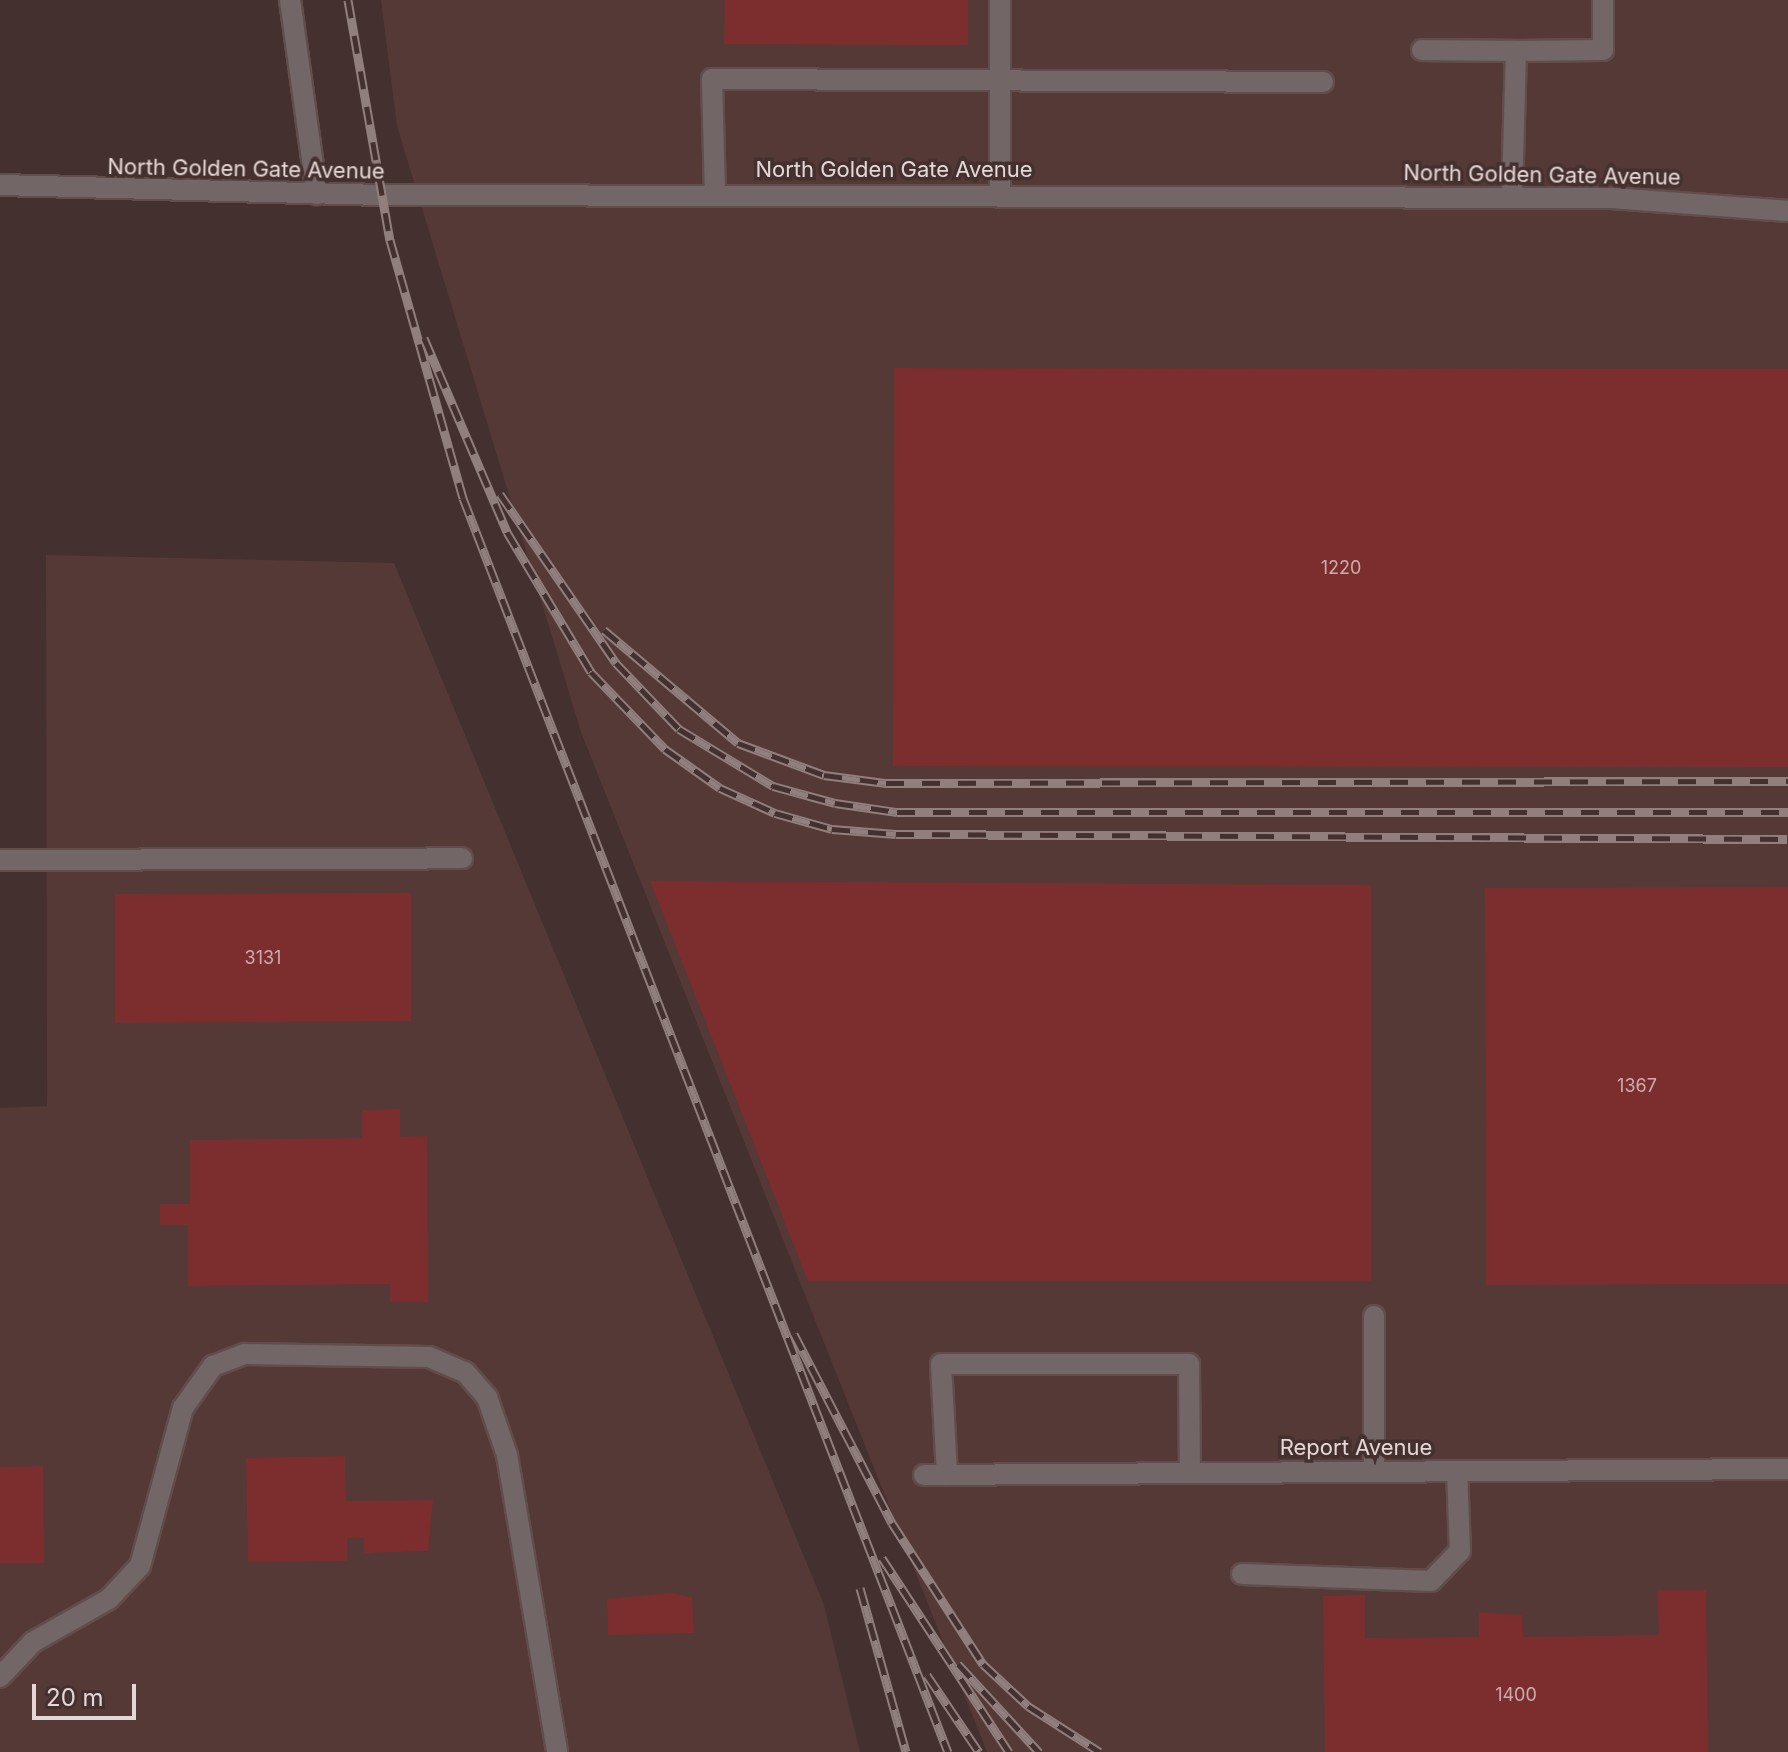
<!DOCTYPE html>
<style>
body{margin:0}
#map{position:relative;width:1788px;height:1752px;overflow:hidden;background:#44302e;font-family:Inter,sans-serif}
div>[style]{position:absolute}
.built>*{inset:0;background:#543937}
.building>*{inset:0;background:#7b2e2d}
.roads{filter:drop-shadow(2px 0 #614e4c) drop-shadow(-2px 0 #614e4c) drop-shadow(0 2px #614e4c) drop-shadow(0 -2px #614e4c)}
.minor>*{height:20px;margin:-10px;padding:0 10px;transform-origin:10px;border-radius:10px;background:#726766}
.rail>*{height:9px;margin-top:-4.5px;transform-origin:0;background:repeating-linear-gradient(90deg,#44302e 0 18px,#907f7d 0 36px);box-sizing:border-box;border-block:2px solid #907f7d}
span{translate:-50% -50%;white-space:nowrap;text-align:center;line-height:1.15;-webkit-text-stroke:7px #44302e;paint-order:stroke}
.number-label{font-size:18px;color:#caadac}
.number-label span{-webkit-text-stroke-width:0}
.street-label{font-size:22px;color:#e5d7d6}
.scale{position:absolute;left:32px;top:1684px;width:104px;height:36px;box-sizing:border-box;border:4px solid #e5d7d6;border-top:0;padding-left:10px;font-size:24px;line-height:28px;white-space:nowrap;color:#e5d7d6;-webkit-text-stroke:6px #44302e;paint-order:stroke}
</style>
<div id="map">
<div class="built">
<i style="clip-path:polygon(381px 0,1788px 0,1788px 1752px,987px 1752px,581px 732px,397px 126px)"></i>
<i style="clip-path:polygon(46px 555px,394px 563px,824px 1605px,860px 1752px,0 1752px,0 1108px,47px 1106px)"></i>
</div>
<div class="building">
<i style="clip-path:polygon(725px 0,968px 0,968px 45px,724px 44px)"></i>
<i style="clip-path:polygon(894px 368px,1788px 369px,1788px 767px,893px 766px)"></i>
<i style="clip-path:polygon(650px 881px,1371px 885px,1371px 1281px,808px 1281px)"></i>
<i style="clip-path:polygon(1788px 887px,1788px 1284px,1486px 1285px,1485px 888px)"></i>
<i style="clip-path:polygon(411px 893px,411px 1021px,115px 1023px,115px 894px)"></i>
<i style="clip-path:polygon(400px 1109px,400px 1137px,427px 1136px,428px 1302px,390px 1302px,390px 1284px,188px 1286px,188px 1225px,160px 1225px,160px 1204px,190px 1204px,190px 1140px,362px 1138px,362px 1110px)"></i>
<i style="clip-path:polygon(345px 1456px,346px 1501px,433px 1500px,428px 1551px,364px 1553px,364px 1538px,347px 1538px,347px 1561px,248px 1562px,246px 1458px)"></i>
<i style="clip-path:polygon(43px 1466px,44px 1563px,0 1563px,0 1467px)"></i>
<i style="clip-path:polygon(1657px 1590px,1706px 1590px,1708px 1752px,1325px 1752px,1323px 1596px,1365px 1595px,1365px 1638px,1479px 1637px,1479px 1612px,1522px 1615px,1523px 1637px,1659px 1635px)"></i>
<i style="clip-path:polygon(670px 1593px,692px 1597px,694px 1633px,608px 1635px,607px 1599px)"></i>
</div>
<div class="roads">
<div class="minor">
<i style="left:290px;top:0;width:196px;rotate:82.1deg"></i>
<i style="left:1422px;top:50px;width:94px;rotate:0.6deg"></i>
<i style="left:1516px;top:51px;width:146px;rotate:91.6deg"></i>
<i style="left:1516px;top:51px;width:87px;rotate:-0.7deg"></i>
<i style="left:1603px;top:50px;width:50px;rotate:-90deg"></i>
<i style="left:0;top:185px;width:381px;rotate:1.5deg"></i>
<i style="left:381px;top:195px;width:1230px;rotate:0.14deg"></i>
<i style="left:1611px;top:198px;width:177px;rotate:4.2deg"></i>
<i style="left:715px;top:194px;width:115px;rotate:-91.5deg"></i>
<i style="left:712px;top:79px;width:611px;rotate:0.28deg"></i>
<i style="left:1000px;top:194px;width:194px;rotate:-90deg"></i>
<i style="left:0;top:860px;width:462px;rotate:-0.2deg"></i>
<i style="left:1374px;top:1316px;width:156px;rotate:90deg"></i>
<i style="left:924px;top:1475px;width:864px;rotate:-0.4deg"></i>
<i style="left:947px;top:1475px;width:111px;rotate:-93.1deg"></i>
<i style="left:941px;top:1364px;width:248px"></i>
<i style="left:1189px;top:1364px;width:109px;rotate:89.5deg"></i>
<i style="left:1242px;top:1574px;width:189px;rotate:2.1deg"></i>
<i style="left:1431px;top:1581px;width:42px;rotate:-46deg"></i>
<i style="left:1460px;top:1551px;width:80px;rotate:-92.1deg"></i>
<i style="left:0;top:1677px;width:48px;rotate:-46.7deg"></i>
<i style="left:33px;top:1642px;width:87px;rotate:-29.5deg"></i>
<i style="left:109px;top:1599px;width:45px;rotate:-46.8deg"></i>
<i style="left:140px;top:1566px;width:164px;rotate:-74.8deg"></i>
<i style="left:183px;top:1408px;width:52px;rotate:-54.5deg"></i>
<i style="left:213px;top:1366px;width:34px;rotate:-21deg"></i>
<i style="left:245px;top:1354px;width:184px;rotate:0.9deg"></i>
<i style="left:429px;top:1357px;width:39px;rotate:23deg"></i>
<i style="left:465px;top:1372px;width:33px;rotate:49deg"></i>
<i style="left:487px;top:1397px;width:61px;rotate:71deg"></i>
<i style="left:507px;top:1455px;width:301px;rotate:80.4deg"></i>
</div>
</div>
<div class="rail">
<i style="left:348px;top:0;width:244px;rotate:80.1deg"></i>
<i style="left:390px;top:240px;width:268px;rotate:74.2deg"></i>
<i style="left:463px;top:498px;width:1345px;rotate:68.86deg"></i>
<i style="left:424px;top:338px;width:211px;rotate:66.8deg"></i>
<i style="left:507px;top:532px;width:163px;rotate:59deg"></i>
<i style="left:591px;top:672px;width:107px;rotate:46.1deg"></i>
<i style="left:665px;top:749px;width:67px;rotate:35.3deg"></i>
<i style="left:720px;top:788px;width:60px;rotate:24.4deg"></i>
<i style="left:775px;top:813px;width:59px;rotate:15.7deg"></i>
<i style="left:832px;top:829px;width:64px;rotate:4.5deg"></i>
<i style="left:896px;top:834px;width:891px;rotate:0.32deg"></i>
<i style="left:500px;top:494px;width:205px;rotate:55.5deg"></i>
<i style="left:616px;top:663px;width:91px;rotate:46.3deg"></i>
<i style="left:679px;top:729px;width:110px;rotate:31.2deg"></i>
<i style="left:773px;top:786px;width:64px;rotate:15.3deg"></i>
<i style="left:835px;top:803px;width:63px;rotate:8.3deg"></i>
<i style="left:897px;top:812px;width:891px"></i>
<i style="left:604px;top:630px;width:175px;rotate:40.1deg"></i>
<i style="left:738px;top:743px;width:92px;rotate:20.4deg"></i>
<i style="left:824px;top:775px;width:63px;rotate:7.4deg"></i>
<i style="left:886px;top:783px;width:902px;rotate:-0.13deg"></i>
<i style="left:794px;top:1334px;width:213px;rotate:62.6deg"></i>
<i style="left:892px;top:1523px;width:168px;rotate:57.2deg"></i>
<i style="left:983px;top:1664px;width:62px;rotate:43deg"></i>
<i style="left:1028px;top:1706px;width:85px;rotate:32.6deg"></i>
<i style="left:882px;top:1558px;width:232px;rotate:56.8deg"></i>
<i style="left:860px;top:1588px;width:170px;rotate:74.3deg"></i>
<i style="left:958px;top:1664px;width:120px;rotate:47.4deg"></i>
<i style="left:927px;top:1675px;width:93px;rotate:56deg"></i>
</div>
<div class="number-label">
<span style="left:1341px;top:568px">1220</span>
<span style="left:263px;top:958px">3131</span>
<span style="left:1637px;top:1086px">1367</span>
<span style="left:1516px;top:1695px">1400</span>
</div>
<div class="street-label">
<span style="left:246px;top:169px;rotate:1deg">North Golden Gate Avenue</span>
<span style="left:894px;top:170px">North Golden Gate Avenue</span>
<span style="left:1542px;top:175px;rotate:1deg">North Golden Gate Avenue</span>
<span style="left:1356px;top:1448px">Report Avenue</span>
</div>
<div class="scale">20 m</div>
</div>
